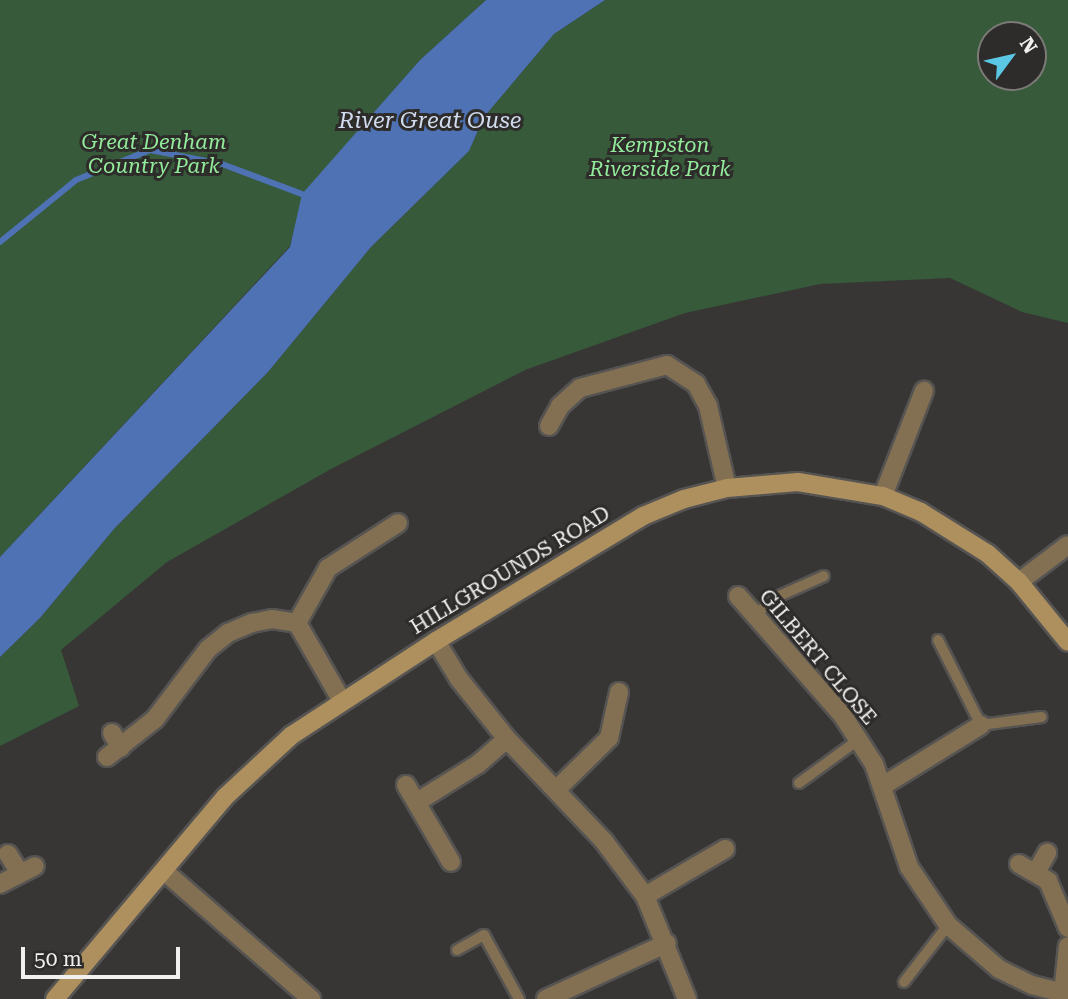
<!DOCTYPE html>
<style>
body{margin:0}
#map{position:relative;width:1068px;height:999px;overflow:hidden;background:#383634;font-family:"Roboto Serif",serif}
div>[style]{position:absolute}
.green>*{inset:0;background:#365a3a}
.water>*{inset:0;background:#4f72b4}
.stream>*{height:6px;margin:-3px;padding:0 3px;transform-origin:3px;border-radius:3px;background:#4f72b4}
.roads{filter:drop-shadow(2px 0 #565452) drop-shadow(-2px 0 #565452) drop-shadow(0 2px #565452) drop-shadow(0 -2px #565452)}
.lane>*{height:10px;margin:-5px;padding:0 5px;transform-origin:5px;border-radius:5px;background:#837052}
.street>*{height:18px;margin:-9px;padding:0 9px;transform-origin:9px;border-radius:9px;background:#837052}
.secondary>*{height:18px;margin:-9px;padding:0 9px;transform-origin:9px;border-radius:9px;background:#ae905f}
span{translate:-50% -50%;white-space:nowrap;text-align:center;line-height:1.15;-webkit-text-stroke:6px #2e2c2a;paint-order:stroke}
.park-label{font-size:21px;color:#92eb9a;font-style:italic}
.street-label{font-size:21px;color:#f2f0ee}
.water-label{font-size:23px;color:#d1dbee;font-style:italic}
.north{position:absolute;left:977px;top:21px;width:70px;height:70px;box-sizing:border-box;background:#2e2c2a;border:2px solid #7c7a78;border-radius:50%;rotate:57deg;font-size:19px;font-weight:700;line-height:28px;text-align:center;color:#f2f0ee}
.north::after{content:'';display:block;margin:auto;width:24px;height:32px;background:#5ac8e5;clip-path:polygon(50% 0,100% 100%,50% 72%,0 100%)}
.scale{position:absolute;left:21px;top:947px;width:159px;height:32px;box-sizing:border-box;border:4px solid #f2f0ee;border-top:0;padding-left:9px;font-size:21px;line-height:24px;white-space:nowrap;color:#f2f0ee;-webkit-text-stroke:5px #2e2c2a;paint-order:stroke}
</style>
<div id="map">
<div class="green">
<i style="clip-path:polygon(0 0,486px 0,420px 60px,303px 194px,290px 246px,0 557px)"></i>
<i style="clip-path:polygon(evenodd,605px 0,1068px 0,1068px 323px,1022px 312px,950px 278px,820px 284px,685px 313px,525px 370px,331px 469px,167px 562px,61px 650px,79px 706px,0 746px,0 657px,40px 618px,114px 529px,268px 372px,371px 247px,469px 151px,484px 117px,554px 34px,605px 0,991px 35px,1033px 35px,1033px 77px,991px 77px,991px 35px)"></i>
</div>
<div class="water">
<i style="clip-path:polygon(486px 0,605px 0,554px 34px,484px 117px,469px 151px,371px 247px,268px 372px,114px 529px,40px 618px,0 657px,0 557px,290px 247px,302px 194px,420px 60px)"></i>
</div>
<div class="stream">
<i style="left:0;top:242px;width:98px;rotate:-39.2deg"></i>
<i style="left:76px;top:180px;width:80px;rotate:-22.1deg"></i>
<i style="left:150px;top:150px;width:73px;rotate:11deg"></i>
<i style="left:222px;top:164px;width:85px;rotate:20.6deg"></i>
</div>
<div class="roads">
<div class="lane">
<i style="left:754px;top:615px;width:31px;rotate:-37deg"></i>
<i style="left:779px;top:596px;width:49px;rotate:-24deg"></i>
<i style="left:938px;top:640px;width:95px;rotate:63.2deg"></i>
<i style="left:981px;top:725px;width:61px;rotate:-7.6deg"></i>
<i style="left:799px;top:783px;width:73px;rotate:-36.1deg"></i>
<i style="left:457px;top:950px;width:31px;rotate:-29deg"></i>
<i style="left:484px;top:935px;width:73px;rotate:61.3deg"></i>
<i style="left:904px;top:982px;width:72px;rotate:-52.3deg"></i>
</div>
<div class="street">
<i style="left:549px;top:426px;width:23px;rotate:-61deg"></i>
<i style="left:560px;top:406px;width:27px;rotate:-42deg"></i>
<i style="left:580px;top:388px;width:90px;rotate:-14.8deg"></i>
<i style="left:667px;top:365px;width:35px;rotate:33deg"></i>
<i style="left:696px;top:384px;width:25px;rotate:61deg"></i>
<i style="left:708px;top:406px;width:84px;rotate:77deg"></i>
<i style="left:883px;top:496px;width:113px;rotate:-68.7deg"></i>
<i style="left:1019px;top:582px;width:61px;rotate:-37.1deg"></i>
<i style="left:738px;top:596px;width:159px;rotate:48.8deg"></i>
<i style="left:843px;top:716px;width:57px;rotate:57.1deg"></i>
<i style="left:874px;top:764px;width:109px;rotate:71.2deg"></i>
<i style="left:909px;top:867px;width:70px;rotate:56.1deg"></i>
<i style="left:948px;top:925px;width:67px;rotate:40.8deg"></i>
<i style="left:999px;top:969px;width:37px;rotate:26deg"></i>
<i style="left:1032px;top:985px;width:37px;rotate:14deg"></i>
<i style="left:297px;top:623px;width:63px;rotate:-60.6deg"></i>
<i style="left:328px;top:568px;width:83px;rotate:-32.7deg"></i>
<i style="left:436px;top:641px;width:44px;rotate:58.8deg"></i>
<i style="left:459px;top:679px;width:77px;rotate:51.3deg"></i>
<i style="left:507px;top:739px;width:139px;rotate:46.5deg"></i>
<i style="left:603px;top:840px;width:70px;rotate:53.1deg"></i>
<i style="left:645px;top:896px;width:111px;rotate:67.8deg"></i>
<i style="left:112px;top:733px;width:17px;rotate:59deg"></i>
<i style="left:107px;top:757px;width:61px;rotate:-38.4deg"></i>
<i style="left:155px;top:719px;width:88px;rotate:-52.9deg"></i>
<i style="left:208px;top:649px;width:26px;rotate:-39deg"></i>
<i style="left:228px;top:633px;width:26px;rotate:-23deg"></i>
<i style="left:252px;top:623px;width:20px;rotate:-11deg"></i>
<i style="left:272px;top:619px;width:25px;rotate:9deg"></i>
<i style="left:297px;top:623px;width:90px;rotate:60deg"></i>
<i style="left:406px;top:785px;width:89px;rotate:59.7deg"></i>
<i style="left:884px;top:785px;width:114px;rotate:-31.7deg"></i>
<i style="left:557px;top:789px;width:73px;rotate:-44.4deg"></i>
<i style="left:609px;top:738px;width:47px;rotate:-77.7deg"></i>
<i style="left:417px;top:802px;width:72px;rotate:-31.9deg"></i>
<i style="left:478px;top:764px;width:38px;rotate:-41deg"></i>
<i style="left:8px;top:854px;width:22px;rotate:58deg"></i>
<i style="left:1019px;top:864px;width:34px;rotate:30deg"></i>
<i style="left:1048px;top:881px;width:51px;rotate:66.9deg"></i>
<i style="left:164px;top:871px;width:195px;rotate:41deg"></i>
<i style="left:1037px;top:871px;width:21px;rotate:-61deg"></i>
<i style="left:0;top:884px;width:39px;rotate:-27deg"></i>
<i style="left:645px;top:896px;width:93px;rotate:-30.4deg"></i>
<i style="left:1063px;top:994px;width:48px;rotate:-84.1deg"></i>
<i style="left:546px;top:999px;width:133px;rotate:-24.8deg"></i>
</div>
<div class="secondary">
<i style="left:55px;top:999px;width:264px;rotate:-49.9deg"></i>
<i style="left:225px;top:797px;width:91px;rotate:-42.8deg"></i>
<i style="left:292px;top:735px;width:172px;rotate:-33.1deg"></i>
<i style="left:436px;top:641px;width:242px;rotate:-31.1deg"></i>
<i style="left:643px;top:516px;width:44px;rotate:-22.5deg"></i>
<i style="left:684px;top:499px;width:44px;rotate:-14.3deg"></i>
<i style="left:727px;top:488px;width:71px;rotate:-4.8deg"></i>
<i style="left:798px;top:482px;width:86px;rotate:9.4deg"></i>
<i style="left:883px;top:496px;width:41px;rotate:22.8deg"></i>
<i style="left:921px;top:512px;width:79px;rotate:32.1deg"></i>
<i style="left:988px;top:554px;width:42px;rotate:42.1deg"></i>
<i style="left:1019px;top:582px;width:77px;rotate:50.8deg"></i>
</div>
</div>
<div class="park-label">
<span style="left:154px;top:154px">Great Denham<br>Country Park</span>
<span style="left:660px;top:157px">Kempston<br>Riverside Park</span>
</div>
<div class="street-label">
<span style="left:510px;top:570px;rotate:-31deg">HILLGROUNDS ROAD</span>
<span style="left:818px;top:657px;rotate:50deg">GILBERT CLOSE</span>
</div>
<div class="water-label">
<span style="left:430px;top:121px">River Great Ouse</span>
</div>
<div class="north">N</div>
<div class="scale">50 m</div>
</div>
